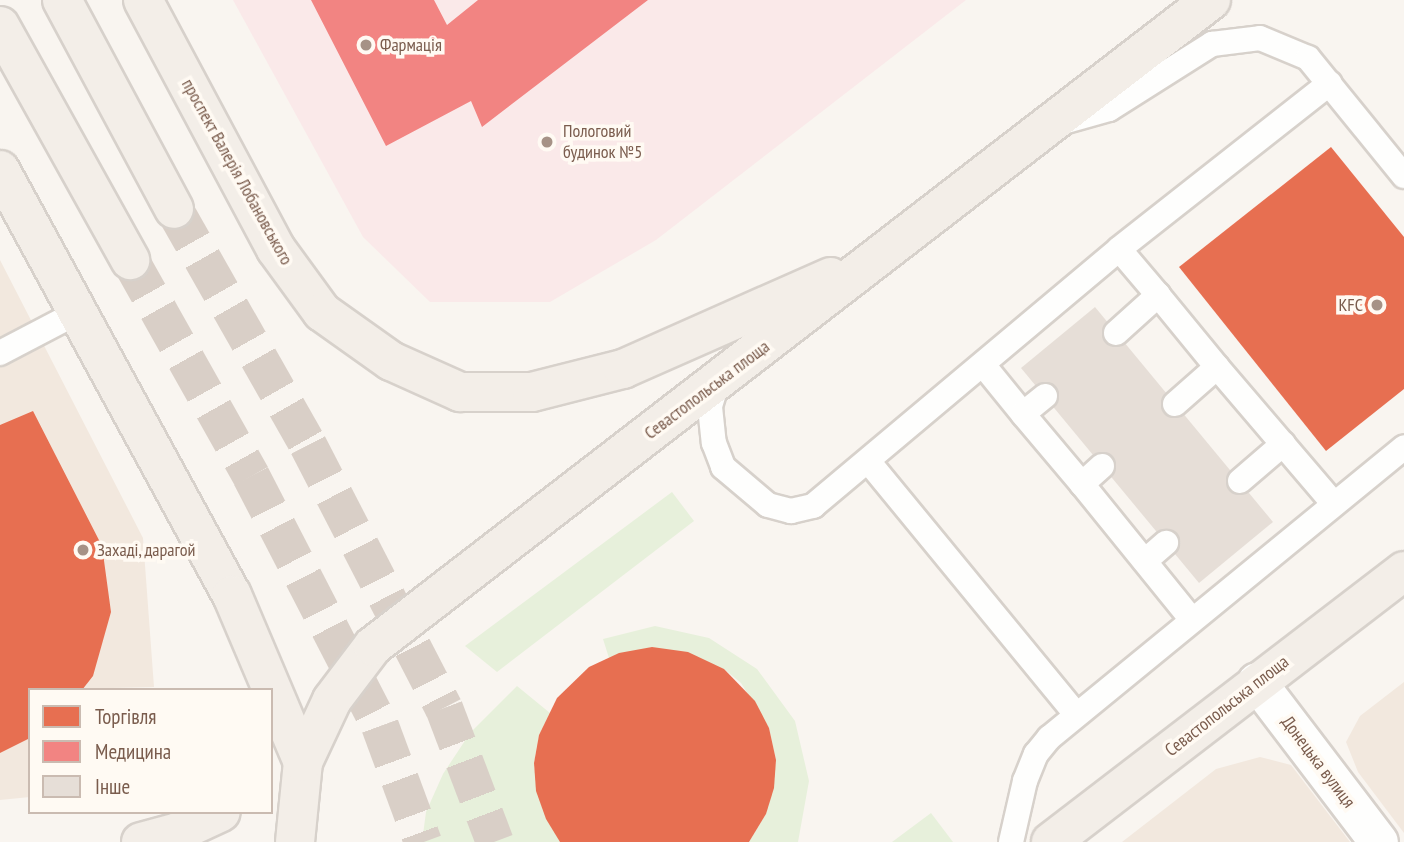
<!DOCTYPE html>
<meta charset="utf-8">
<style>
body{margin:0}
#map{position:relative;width:1404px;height:842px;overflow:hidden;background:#f9f5f0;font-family:"PT Sans Narrow",sans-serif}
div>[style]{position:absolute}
.residential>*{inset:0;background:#f2e8de}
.medical>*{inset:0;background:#fae9e9}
.green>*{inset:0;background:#e7f0db}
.shops>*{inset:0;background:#e76f51}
.health>*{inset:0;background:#f28482}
.building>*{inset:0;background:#e6ded7}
.primary-tunnel>*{height:38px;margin-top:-19px;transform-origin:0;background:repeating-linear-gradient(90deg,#d9cfc7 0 38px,transparent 0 57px)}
.roads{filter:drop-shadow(2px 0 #d7d1cb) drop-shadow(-2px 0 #d7d1cb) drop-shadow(0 2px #d7d1cb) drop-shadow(0 -2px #d7d1cb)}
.lane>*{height:24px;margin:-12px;padding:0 12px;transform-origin:12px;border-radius:12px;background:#fefefd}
.secondary>*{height:38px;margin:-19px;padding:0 19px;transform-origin:19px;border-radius:19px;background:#fefefd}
.primary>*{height:38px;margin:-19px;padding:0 19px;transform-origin:19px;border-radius:19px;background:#f3eee8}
.dots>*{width:19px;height:19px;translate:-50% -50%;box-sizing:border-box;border:4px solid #fffaf3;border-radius:50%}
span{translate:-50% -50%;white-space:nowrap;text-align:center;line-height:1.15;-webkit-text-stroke:7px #fffaf3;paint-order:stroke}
.poi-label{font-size:18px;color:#7a5c4d}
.left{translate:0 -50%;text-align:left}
.right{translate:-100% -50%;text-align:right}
.street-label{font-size:18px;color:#7a5c4d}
.legend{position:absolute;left:28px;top:688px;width:245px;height:126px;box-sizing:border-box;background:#fffaf3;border:2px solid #cabbb1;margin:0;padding:9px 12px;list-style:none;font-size:21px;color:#7a5c4d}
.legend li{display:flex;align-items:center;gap:14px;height:35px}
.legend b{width:35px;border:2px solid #cabbb1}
</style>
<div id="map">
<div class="residential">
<i style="clip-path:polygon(0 260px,143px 538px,154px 687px,30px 690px,30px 797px,0 800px)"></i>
<i style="clip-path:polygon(1404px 682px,1404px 833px,1358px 772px,1346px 742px,1360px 716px)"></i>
<i style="clip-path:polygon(1260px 757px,1291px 765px,1350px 842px,1122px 842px,1216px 769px)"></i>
</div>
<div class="medical">
<i style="clip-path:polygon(233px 0,966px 0,656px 240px,550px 302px,430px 302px,363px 237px)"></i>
</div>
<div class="green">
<i style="clip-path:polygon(672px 492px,694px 521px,497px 672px,465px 646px)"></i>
<i style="clip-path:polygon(655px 626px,709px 638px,757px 669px,795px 721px,809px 781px,798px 842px,749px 842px,766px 814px,776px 760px,769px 728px,741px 683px,724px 669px,652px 647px,609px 658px,603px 639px)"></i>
<i style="clip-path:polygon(517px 686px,550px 713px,539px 735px,534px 763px,537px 791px,560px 842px,422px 842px,426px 812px,443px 774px,470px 733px)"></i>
<i style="clip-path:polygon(931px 813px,953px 842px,892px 842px)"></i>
</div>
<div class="shops">
<i style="clip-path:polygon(1331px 147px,1404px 237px,1404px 389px,1326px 451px,1179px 267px)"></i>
<i style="clip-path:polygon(33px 411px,102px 546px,111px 612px,93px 676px,82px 690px,30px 690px,30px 738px,0 753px,0 425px)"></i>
<i style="clip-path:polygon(652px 647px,688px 652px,724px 669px,755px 701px,769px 728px,776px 760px,774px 788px,766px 814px,749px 842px,560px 842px,546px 819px,536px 791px,534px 763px,539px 735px,557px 698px,589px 667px,619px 653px)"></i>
</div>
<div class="health">
<i style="clip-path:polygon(311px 0,434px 0,447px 25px,478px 0,648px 0,482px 127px,471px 101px,386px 146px)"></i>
</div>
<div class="building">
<i style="clip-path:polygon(1095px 307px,1273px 522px,1199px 583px,1021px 368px)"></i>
</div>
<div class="primary-tunnel">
<i style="left:174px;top:209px;width:271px;rotate:60.4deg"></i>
<i style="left:308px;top:445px;width:296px;rotate:62.7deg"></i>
<i style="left:444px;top:708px;width:143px;rotate:69.2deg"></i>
<i style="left:130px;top:260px;width:248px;rotate:60.7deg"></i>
<i style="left:251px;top:476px;width:281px;rotate:62.7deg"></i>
<i style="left:380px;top:726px;width:124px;rotate:69.7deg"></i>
</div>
<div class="roads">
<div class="lane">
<i style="left:1063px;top:122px;width:48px;rotate:-15.8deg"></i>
<i style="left:1109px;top:109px;width:122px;rotate:-32.3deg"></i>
<i style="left:1212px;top:44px;width:48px;rotate:-7.1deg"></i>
<i style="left:1260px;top:38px;width:52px;rotate:22.6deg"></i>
<i style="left:1308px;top:58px;width:152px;rotate:50.9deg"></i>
<i style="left:1158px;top:295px;width:60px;rotate:-130.3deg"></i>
<i style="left:1119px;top:249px;width:268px;rotate:-38.2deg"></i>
<i style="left:1116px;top:333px;width:57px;rotate:-42.1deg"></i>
<i style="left:1158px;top:295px;width:93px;rotate:50.7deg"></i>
<i style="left:0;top:353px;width:88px;rotate:-27.7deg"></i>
<i style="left:984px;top:366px;width:62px;rotate:50.9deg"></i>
<i style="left:718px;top:380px;width:28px;rotate:107deg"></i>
<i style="left:710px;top:407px;width:36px;rotate:84deg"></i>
<i style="left:714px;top:443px;width:26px;rotate:69deg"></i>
<i style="left:723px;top:467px;width:59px;rotate:40.2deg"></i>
<i style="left:768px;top:505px;width:24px;rotate:15deg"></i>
<i style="left:791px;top:511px;width:23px;rotate:-13deg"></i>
<i style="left:813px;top:506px;width:400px;rotate:-40deg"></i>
<i style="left:1045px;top:396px;width:28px;rotate:141deg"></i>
<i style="left:1023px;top:414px;width:92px;rotate:49.9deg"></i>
<i style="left:1175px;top:404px;width:56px;rotate:-41.4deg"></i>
<i style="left:1217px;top:367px;width:180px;rotate:49.5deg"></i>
<i style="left:868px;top:461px;width:328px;rotate:50.6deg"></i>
<i style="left:1102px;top:466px;width:27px;rotate:138deg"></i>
<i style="left:1082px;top:484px;width:175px;rotate:51deg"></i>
<i style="left:1240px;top:481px;width:57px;rotate:-40.7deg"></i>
<i style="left:1145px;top:561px;width:28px;rotate:-41deg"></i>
<i style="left:1011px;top:842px;width:63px;rotate:-77.1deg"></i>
<i style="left:1025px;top:781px;width:29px;rotate:-68deg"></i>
<i style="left:1036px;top:754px;width:21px;rotate:-51deg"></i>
<i style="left:1049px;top:738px;width:459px;rotate:-39.3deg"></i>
</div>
<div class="secondary">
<i style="left:1257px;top:682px;width:201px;rotate:52.7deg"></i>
</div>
<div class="primary">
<i style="left:62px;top:0;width:237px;rotate:61.8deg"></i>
<i style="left:143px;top:0;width:282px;rotate:61.9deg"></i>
<i style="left:276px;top:249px;width:78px;rotate:53.9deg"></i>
<i style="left:322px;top:312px;width:85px;rotate:35.4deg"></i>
<i style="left:391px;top:361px;width:76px;rotate:24.2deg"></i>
<i style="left:460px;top:392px;width:72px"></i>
<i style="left:532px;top:392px;width:94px;rotate:-14.2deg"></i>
<i style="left:623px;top:369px;width:227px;rotate:-23.9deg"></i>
<i style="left:0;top:26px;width:268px;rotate:60.9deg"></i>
<i style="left:0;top:170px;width:484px;rotate:61.4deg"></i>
<i style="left:232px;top:595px;width:181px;rotate:67deg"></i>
<i style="left:141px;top:842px;width:38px;rotate:-15deg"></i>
<i style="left:178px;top:832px;width:47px;rotate:-24.9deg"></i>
<i style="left:295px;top:842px;width:80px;rotate:-84.3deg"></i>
<i style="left:303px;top:762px;width:68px;rotate:-64.9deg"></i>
<i style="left:332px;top:700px;width:68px;rotate:-52.8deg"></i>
<i style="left:373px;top:646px;width:1058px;rotate:-37.63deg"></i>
<i style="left:1051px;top:842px;width:445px;rotate:-37.5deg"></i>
</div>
</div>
<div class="dots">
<i style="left:366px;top:45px;background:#a69286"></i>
<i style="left:547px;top:142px;background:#a69286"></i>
<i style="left:1377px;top:305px;background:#a69286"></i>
<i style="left:83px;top:550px;background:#a69286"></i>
</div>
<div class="poi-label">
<span class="left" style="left:380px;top:45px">Фармація</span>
<span class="left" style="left:563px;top:142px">Пологовий<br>будинок №5</span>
<span class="right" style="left:1363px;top:305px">KFC</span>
<span class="left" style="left:97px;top:550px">Захаді, дарагой</span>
</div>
<div class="street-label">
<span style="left:237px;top:172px;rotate:61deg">проспект Валерія Лобановського</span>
<span style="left:707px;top:390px;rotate:-37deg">Севастопольська площа</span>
<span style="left:1227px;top:706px;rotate:-38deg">Севастопольська площа</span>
<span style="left:1318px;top:762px;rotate:53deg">Донецька вулиця</span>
</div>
<ul class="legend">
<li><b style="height:19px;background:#e76f51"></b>Торгівля</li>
<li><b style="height:19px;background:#f28482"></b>Медицина</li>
<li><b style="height:19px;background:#e6ded7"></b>Інше</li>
</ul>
</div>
